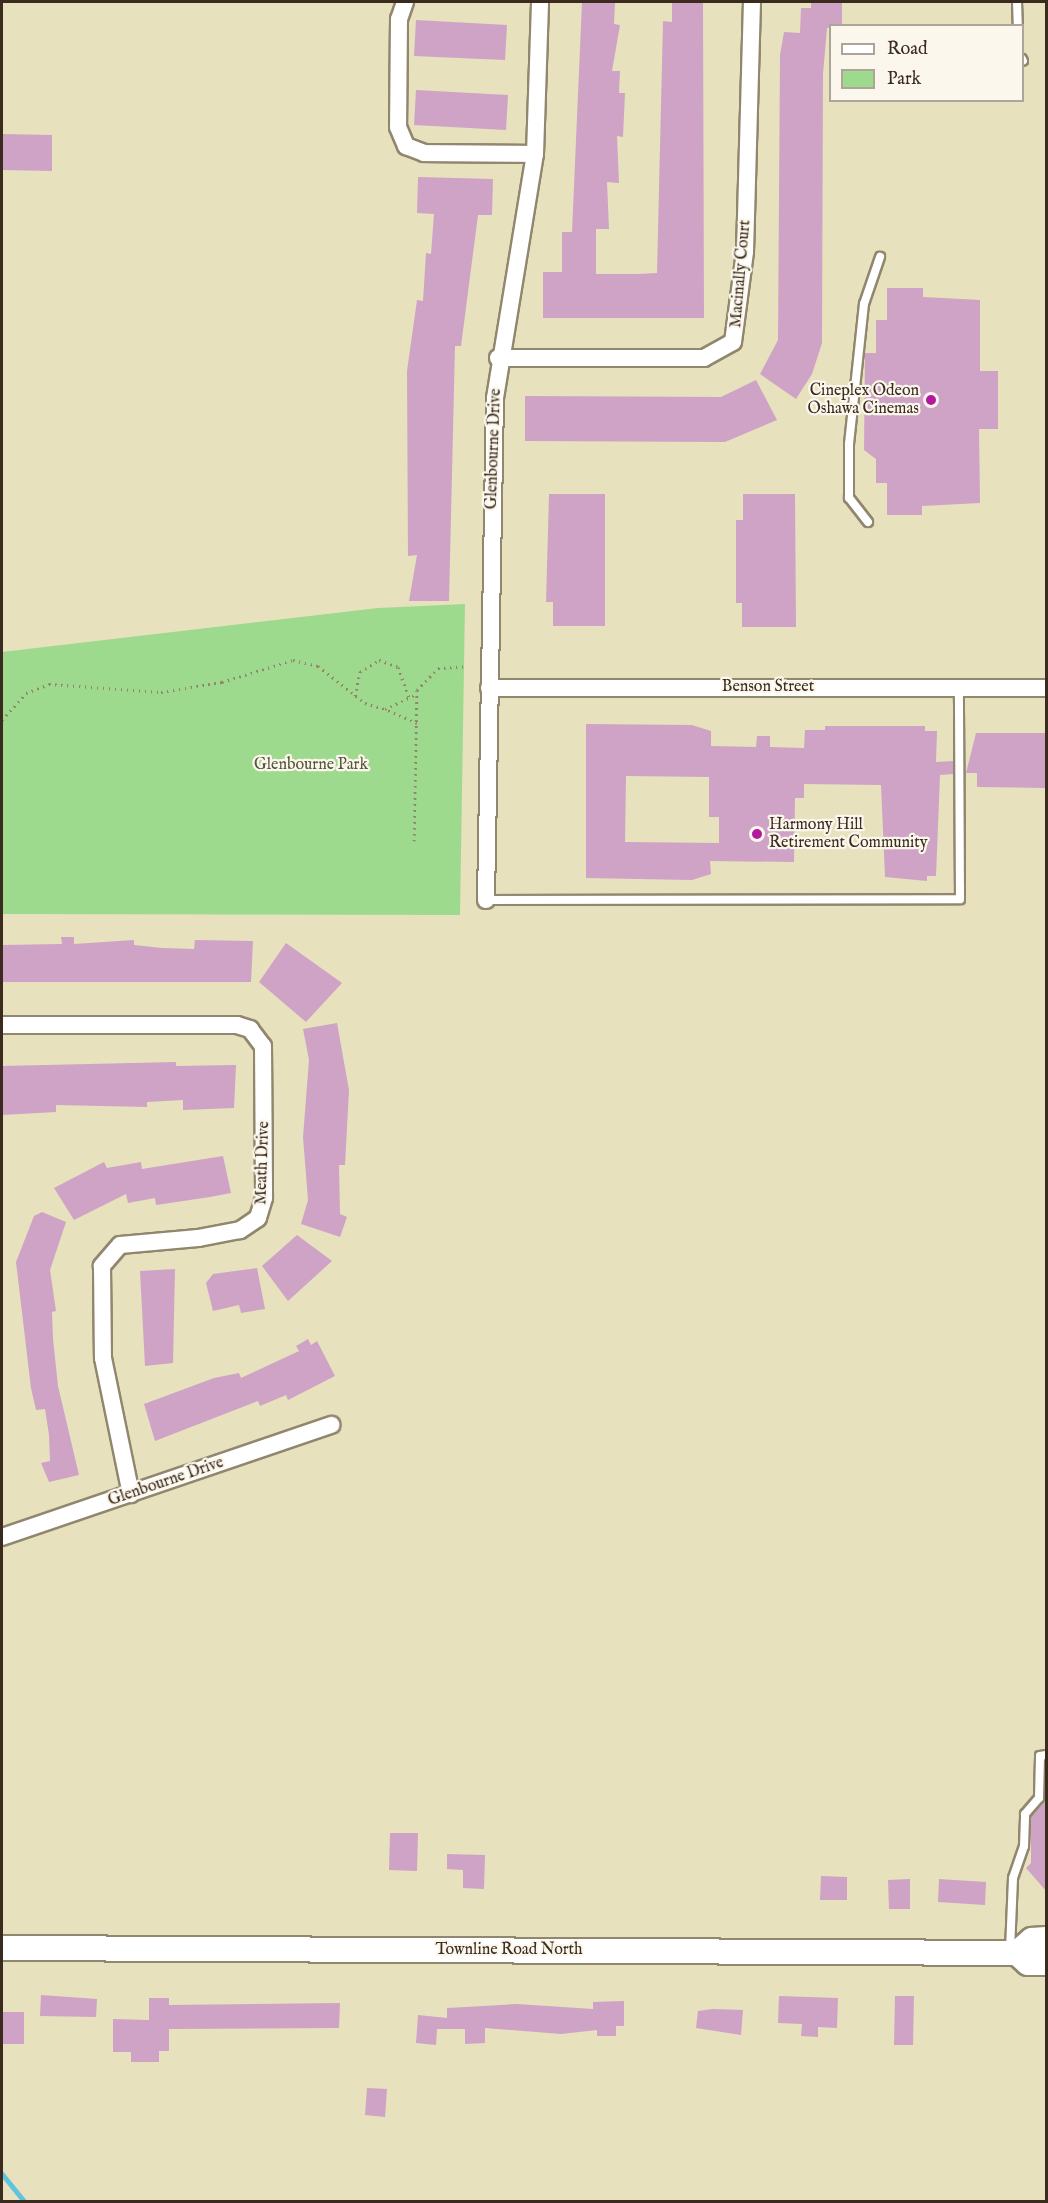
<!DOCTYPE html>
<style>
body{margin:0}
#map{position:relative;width:1048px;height:2203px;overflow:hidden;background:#e7e1bd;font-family:"IM FELL English",serif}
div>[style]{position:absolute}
.green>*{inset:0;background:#9eda8e}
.stream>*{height:5px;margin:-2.5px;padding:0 2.5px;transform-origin:2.5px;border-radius:2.5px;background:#60c4de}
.building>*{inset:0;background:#cea3c6}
.path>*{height:3px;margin-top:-1.5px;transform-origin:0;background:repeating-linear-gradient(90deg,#91866e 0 1.5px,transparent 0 6px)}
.roads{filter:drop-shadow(2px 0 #91866e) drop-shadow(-2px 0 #91866e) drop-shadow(0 2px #91866e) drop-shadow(0 -2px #91866e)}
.lane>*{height:8px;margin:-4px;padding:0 4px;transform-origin:4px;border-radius:4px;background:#fff}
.street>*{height:16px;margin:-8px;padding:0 8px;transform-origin:8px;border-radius:8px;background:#fff}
.secondary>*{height:24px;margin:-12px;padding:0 12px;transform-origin:12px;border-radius:12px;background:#fff}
.dots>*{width:16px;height:16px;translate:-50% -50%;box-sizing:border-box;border:3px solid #fbf7ec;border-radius:50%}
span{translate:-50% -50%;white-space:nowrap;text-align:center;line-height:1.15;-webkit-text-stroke:4.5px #fbf7ec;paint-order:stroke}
.street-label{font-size:16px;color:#3b2a1e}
.poi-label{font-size:16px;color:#3b2a1e}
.right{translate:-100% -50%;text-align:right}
.left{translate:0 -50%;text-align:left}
.park-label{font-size:16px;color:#54563a}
.frame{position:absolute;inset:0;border:3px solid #3b2a1e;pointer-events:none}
.legend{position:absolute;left:829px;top:24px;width:195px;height:78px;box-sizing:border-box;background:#fbf7ec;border:2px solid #aea59a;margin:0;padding:8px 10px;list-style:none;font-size:18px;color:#3b2a1e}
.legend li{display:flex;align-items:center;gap:12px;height:30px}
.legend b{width:30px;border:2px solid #aea59a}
</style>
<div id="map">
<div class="green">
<i style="clip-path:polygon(465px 604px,460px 915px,2px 914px,2px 652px,378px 608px)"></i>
</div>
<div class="stream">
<i style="left:2px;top:2174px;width:36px;rotate:51deg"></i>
</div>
<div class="building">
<i style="clip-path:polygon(582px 2px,615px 2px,614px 24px,620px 25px,612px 71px,620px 71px,619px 93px,625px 93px,623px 137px,617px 136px,619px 183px,607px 182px,609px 229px,596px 229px,596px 274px,638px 274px,657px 273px,663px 21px,672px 22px,672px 2px,703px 2px,704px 318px,543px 318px,543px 272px,562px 272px,562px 232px,572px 232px)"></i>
<i style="clip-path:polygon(811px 2px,842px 2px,842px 26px,827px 28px,823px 74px,822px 343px,812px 374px,796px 399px,760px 374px,778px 340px,780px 55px,784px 32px,800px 33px,801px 8px,811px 8px)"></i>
<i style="clip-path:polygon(416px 20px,507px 25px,505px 60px,414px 56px)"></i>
<i style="clip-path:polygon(416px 90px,508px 95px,506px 130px,414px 125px)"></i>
<i style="clip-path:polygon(2px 134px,52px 135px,52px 171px,2px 170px)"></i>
<i style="clip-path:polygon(418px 177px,493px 179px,492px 215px,478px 215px,461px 346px,455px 346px,449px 601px,409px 601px,417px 555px,408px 556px,407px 371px,417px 300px,423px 301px,426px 253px,431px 254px,434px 214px,417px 213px)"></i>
<i style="clip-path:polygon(887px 288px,923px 288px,923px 297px,980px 300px,980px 371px,998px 371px,998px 429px,979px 429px,980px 503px,922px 506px,922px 515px,887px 515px,887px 483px,876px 483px,876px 459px,864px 450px,865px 353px,876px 353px,876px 320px,887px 320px)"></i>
<i style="clip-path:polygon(756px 380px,777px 420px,725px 442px,525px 441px,525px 396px,721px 397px)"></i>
<i style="clip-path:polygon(549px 494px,605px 494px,605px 626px,553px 626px,553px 602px,546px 602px)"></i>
<i style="clip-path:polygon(743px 494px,795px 494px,796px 627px,742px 627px,742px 603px,736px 603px,736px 520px,743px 520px)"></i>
<i style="clip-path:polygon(evenodd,586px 724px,692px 725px,711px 731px,711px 746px,756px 747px,757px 736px,770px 736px,770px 747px,804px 748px,805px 730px,825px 730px,825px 726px,925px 726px,925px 731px,937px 731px,936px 762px,953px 761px,953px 774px,940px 775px,936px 876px,927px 876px,927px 881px,885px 877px,881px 785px,804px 784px,804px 798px,795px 798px,794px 862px,710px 861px,711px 874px,692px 880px,586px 878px,586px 724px,626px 776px,709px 777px,709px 817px,719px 817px,719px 843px,625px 842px,626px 776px)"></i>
<i style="clip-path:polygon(976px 733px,1047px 733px,1047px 788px,977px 787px,977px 773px,966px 773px)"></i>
<i style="clip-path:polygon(61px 937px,74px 937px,74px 944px,134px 940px,134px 945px,162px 948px,194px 949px,195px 940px,253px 941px,251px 982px,2px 982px,2px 945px,62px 944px)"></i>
<i style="clip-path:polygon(286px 943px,342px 983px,306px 1022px,259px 982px)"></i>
<i style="clip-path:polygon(337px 1023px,349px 1090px,345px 1165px,339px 1165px,340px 1214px,347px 1217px,340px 1237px,301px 1224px,308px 1200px,303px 1137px,309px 1060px,303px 1029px)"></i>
<i style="clip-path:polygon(176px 1062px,176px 1066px,236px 1065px,234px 1108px,183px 1110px,183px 1100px,147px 1102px,147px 1107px,56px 1105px,56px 1112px,2px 1115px,2px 1066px)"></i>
<i style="clip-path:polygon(223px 1156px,231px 1193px,210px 1197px,156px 1205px,155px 1198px,128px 1203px,126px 1194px,74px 1220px,54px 1188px,104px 1162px,107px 1168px,141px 1162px,142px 1169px)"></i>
<i style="clip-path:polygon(42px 1212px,66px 1222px,50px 1270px,56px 1311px,52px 1312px,53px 1339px,58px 1386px,79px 1475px,49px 1482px,41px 1463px,50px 1461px,49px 1435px,45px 1409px,36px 1410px,31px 1388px,16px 1262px,34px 1216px)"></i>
<i style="clip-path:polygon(297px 1235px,332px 1261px,288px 1301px,262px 1266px)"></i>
<i style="clip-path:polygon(257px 1268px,265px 1309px,241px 1313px,239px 1305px,213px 1311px,206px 1283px,213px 1274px)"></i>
<i style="clip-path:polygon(175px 1269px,173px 1363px,145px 1366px,140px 1271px)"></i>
<i style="clip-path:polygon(308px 1339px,311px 1345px,317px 1341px,335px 1376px,288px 1400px,286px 1395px,260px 1406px,258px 1401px,155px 1441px,144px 1404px,214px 1378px,239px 1373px,241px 1378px,299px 1351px,296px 1346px)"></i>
<i style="clip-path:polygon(1047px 1800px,1047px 1892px,1026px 1868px,1031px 1863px,1031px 1816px)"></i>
<i style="clip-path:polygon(390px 1833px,418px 1833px,417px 1871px,389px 1870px)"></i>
<i style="clip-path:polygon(447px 1854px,485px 1855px,484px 1889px,463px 1888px,463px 1870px,447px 1869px)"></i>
<i style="clip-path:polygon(821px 1876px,847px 1877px,847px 1900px,820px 1900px)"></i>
<i style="clip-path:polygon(910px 1879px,910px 1909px,889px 1909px,888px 1880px)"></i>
<i style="clip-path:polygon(939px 1879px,986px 1882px,985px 1905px,938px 1902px)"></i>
<i style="clip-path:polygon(41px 1995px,97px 1999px,96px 2017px,40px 2016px)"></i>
<i style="clip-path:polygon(779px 1996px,838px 1998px,837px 2028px,818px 2027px,818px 2037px,801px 2036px,802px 2024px,778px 2023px)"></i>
<i style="clip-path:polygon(895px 1996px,914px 1996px,913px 2045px,894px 2045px)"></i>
<i style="clip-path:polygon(149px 1998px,169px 1998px,169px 2005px,340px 2003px,339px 2028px,169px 2029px,169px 2051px,159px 2051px,159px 2062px,131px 2062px,131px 2052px,113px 2052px,113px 2019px,149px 2020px)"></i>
<i style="clip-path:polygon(624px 2001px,624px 2026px,616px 2026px,616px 2036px,597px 2036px,597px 2030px,561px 2034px,485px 2028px,485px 2043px,465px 2044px,465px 2029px,437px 2029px,436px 2045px,416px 2043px,418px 2015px,447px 2018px,447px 2008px,517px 2004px,593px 2009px,593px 2002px)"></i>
<i style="clip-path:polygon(713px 2009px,743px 2010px,741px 2035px,696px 2028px,698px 2011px)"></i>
<i style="clip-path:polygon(2px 2012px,24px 2012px,24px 2044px,2px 2044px)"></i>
<i style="clip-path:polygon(367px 2088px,387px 2089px,385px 2117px,365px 2115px)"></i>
</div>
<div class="path">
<i style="left:355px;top:696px;width:25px;rotate:-78deg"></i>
<i style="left:360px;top:672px;width:22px;rotate:-32deg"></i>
<i style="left:379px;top:660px;width:20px;rotate:20deg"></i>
<i style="left:398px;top:667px;width:33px;rotate:70deg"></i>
<i style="left:2px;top:720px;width:36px;rotate:-48deg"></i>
<i style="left:26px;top:693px;width:25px;rotate:-21deg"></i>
<i style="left:49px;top:684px;width:112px;rotate:4.1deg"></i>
<i style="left:161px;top:692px;width:62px;rotate:-9.3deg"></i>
<i style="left:222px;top:682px;width:74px;rotate:-17.2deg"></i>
<i style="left:293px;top:660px;width:26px;rotate:13deg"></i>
<i style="left:318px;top:666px;width:60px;rotate:38.2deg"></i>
<i style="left:365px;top:703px;width:21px;rotate:17deg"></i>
<i style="left:417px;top:723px;width:35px;rotate:-156deg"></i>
<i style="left:385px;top:709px;width:35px;rotate:-25deg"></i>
<i style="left:414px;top:841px;width:151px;rotate:-88.9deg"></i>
<i style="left:417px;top:690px;width:30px;rotate:-46deg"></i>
<i style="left:438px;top:668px;width:30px;rotate:-4deg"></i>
</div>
<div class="roads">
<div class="lane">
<i style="left:1017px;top:2px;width:24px;rotate:88deg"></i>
<i style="left:1022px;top:59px;width:2px;rotate:63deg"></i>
<i style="left:868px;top:522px;width:31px;rotate:-128deg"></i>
<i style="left:849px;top:498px;width:54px;rotate:-90deg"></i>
<i style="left:849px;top:444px;width:141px;rotate:-83.9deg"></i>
<i style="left:864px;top:304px;width:50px;rotate:-71.2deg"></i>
<i style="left:486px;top:900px;width:474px;rotate:-0.1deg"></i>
<i style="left:960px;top:899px;width:211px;rotate:-90.3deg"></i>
<i style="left:1010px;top:1950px;width:72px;rotate:-87.6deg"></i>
<i style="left:1013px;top:1878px;width:34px;rotate:-71deg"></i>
<i style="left:1024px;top:1846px;width:32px;rotate:-88deg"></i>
<i style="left:1025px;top:1814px;width:21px;rotate:-49deg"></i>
<i style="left:1039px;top:1798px;width:42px;rotate:-88.6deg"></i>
<i style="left:1040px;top:1756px;width:6px;rotate:-9deg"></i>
</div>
<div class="street">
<i style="left:405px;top:2px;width:18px;rotate:109deg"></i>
<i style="left:399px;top:19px;width:108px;rotate:90.5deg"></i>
<i style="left:398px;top:127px;width:21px;rotate:67deg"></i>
<i style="left:406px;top:146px;width:19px;rotate:21deg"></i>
<i style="left:424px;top:153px;width:111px;rotate:0.5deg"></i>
<i style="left:498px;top:358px;width:206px"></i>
<i style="left:704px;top:358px;width:33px;rotate:-29deg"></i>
<i style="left:733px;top:342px;width:91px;rotate:-82.4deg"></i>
<i style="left:745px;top:252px;width:250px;rotate:-88.4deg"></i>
<i style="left:489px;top:688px;width:557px"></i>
<i style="left:486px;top:900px;width:502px;rotate:-88.97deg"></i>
<i style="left:495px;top:398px;width:247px;rotate:-80.7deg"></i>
<i style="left:535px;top:154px;width:152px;rotate:-88.1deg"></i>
<i style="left:2px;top:1025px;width:235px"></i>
<i style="left:237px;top:1025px;width:14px;rotate:17deg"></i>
<i style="left:250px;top:1029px;width:21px;rotate:53deg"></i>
<i style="left:263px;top:1046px;width:152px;rotate:89.6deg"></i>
<i style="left:264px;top:1198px;width:21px;rotate:107deg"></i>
<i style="left:258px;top:1218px;width:22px;rotate:146deg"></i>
<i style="left:240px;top:1230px;width:43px;rotate:169.2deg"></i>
<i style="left:198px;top:1238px;width:78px;rotate:174.9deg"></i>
<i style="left:120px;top:1245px;width:28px;rotate:131deg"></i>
<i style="left:102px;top:1266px;width:92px;rotate:89.4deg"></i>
<i style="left:103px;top:1358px;width:139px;rotate:78.4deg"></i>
<i style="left:2px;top:1537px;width:348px;rotate:-18.8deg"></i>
</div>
<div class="secondary">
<i style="left:2px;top:1948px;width:1015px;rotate:0.28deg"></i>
<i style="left:1017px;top:1953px;width:20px;rotate:-41deg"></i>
<i style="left:1032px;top:1940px;width:14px;rotate:-4deg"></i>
<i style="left:1017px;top:1953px;width:15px;rotate:42deg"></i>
<i style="left:1028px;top:1963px;width:18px"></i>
</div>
</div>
<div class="dots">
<i style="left:931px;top:400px;background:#b5179e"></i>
<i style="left:757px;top:834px;background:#b5179e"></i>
</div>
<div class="street-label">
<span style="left:741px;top:274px;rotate:-85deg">Macinally Court</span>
<span style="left:494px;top:449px;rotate:-88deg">Glenbourne Drive</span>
<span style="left:768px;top:687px">Benson Street</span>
<span style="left:263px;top:1163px;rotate:-88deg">Meath Drive</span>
<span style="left:166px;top:1482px;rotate:-19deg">Glenbourne Drive</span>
<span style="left:509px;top:1950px">Townline Road North</span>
</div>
<div class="poi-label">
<span class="right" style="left:919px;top:400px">Cineplex Odeon<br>Oshawa Cinemas</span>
<span class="left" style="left:769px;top:834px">Harmony Hill<br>Retirement Community</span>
</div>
<div class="park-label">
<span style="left:311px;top:765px">Glenbourne Park</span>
</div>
<div class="frame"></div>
<ul class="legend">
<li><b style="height:8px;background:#fff"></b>Road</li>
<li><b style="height:16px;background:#9eda8e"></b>Park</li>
</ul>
</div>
